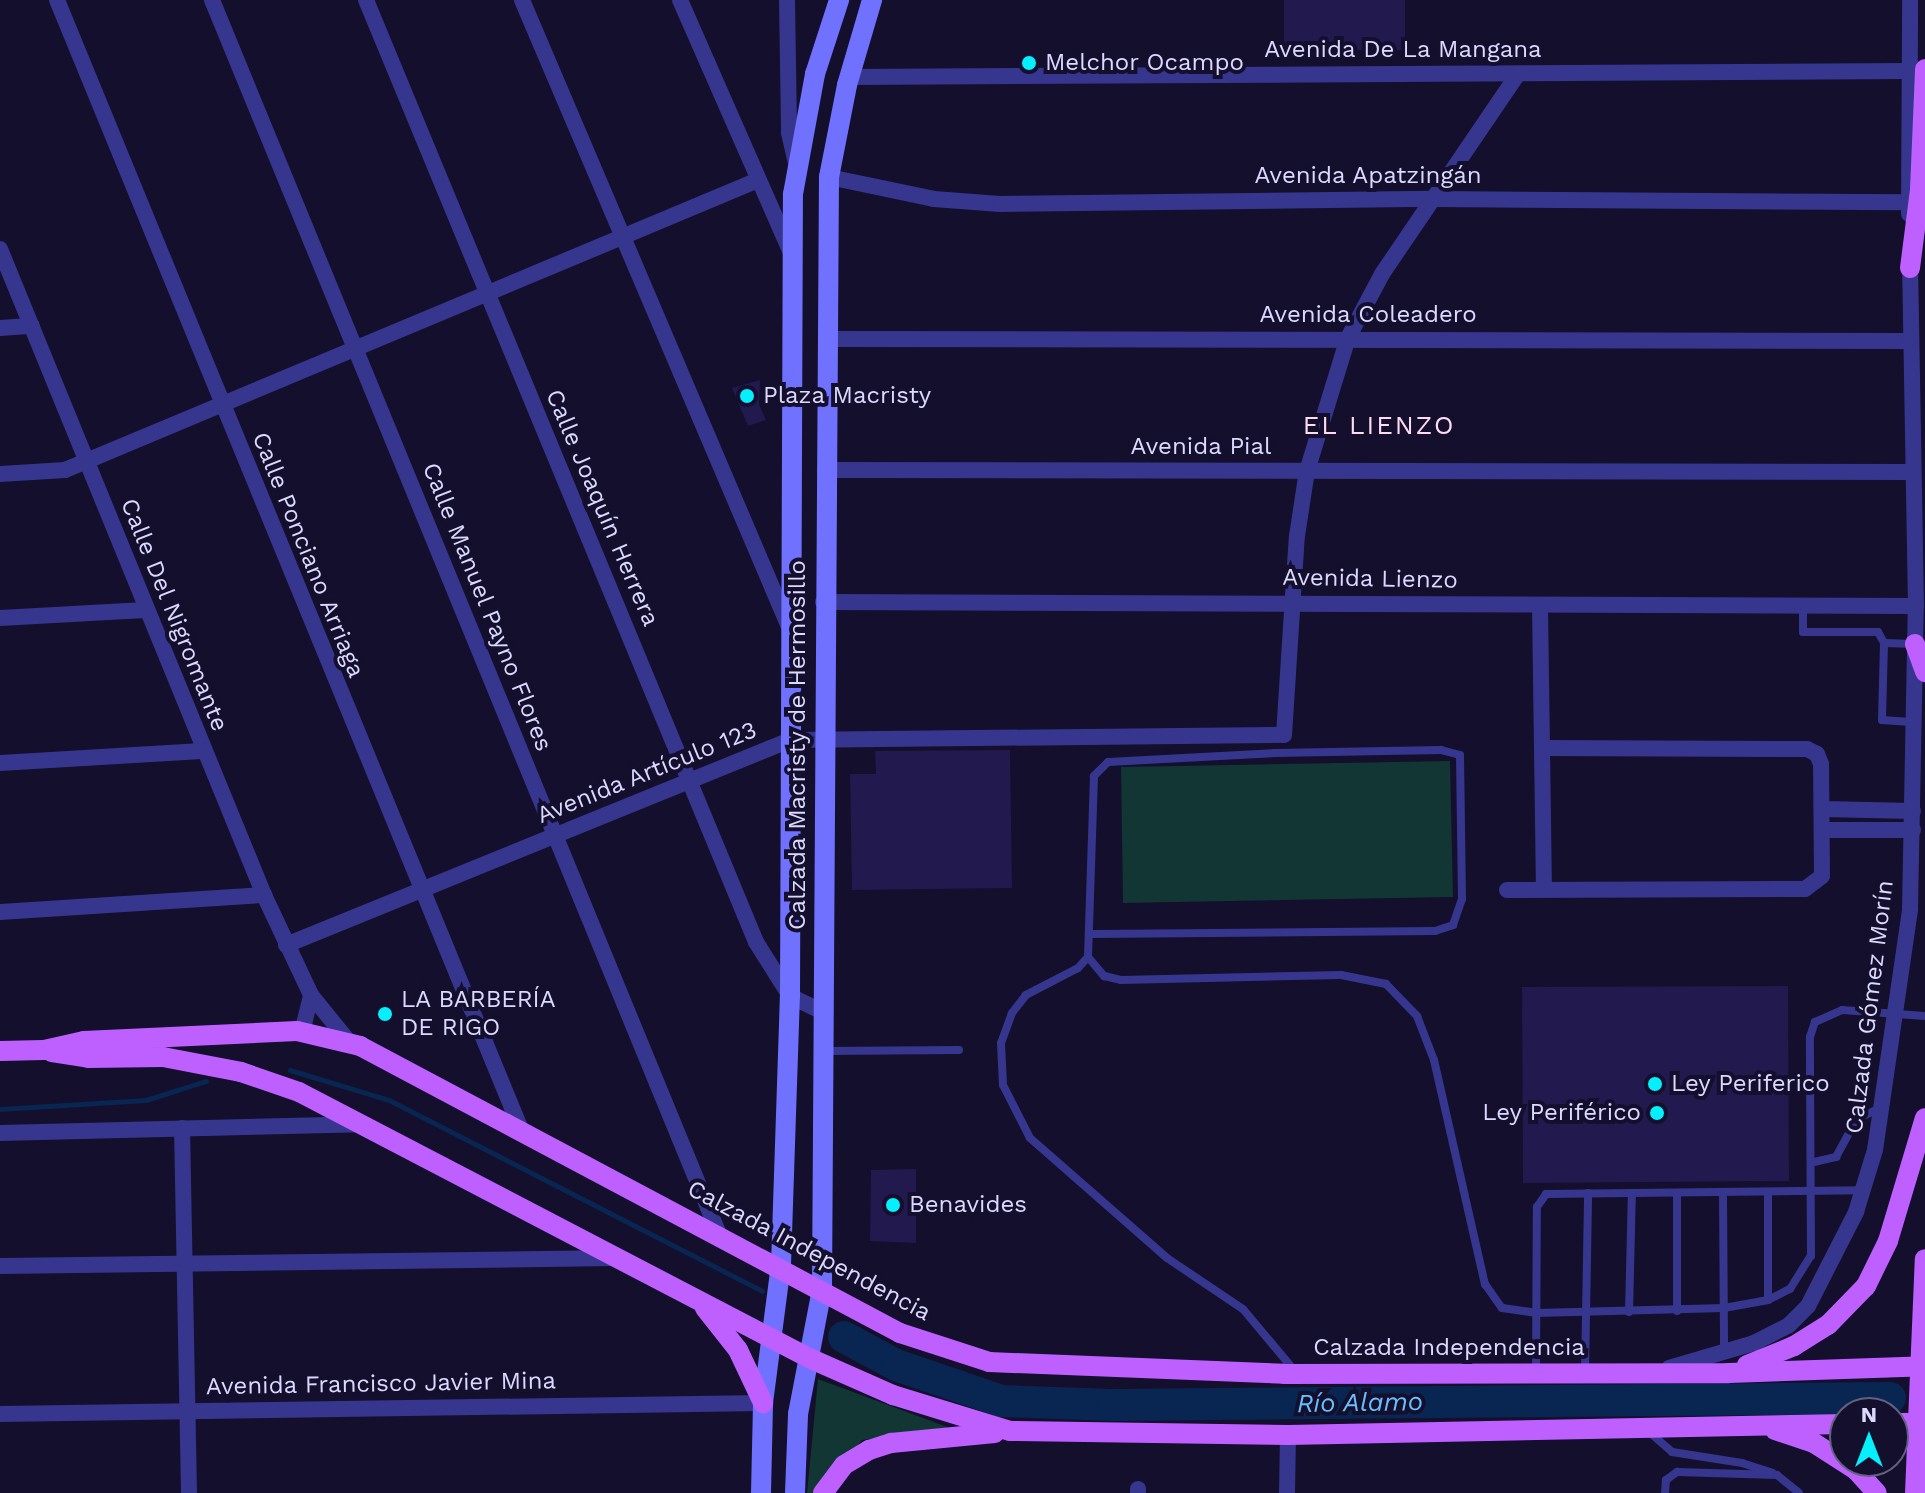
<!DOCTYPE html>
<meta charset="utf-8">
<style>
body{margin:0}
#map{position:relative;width:1925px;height:1493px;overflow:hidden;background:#130f2c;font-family:"Work Sans",sans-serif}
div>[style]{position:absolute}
.green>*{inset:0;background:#113634}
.stream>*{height:5px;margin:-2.5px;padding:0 2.5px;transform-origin:2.5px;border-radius:2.5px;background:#082651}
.river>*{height:32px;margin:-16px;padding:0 16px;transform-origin:16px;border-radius:16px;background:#082651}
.building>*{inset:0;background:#22194e}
.service>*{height:8px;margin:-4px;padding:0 4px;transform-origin:4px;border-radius:4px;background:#36368f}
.minor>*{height:16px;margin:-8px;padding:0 8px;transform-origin:8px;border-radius:8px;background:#36368f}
.secondary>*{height:20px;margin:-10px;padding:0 10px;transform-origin:10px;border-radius:10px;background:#7072ff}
.primary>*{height:20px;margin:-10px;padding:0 10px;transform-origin:10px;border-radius:10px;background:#be60ff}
.dots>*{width:22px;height:22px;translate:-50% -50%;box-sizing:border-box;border:4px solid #130f2c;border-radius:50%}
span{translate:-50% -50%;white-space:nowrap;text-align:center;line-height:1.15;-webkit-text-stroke:8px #130f2c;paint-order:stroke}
.street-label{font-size:24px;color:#dcd9ff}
.poi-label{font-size:24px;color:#dcd9ff}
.left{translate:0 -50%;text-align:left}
.right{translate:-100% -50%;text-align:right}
.neighbourhood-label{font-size:26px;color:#ffdbf3;letter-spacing:2px}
.water-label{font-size:26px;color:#67beff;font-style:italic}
.north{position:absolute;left:1829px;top:1397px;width:80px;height:80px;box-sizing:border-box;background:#130f2c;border:2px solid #636080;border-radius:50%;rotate:0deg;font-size:22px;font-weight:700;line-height:32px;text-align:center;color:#dcd9ff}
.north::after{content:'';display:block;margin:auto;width:28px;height:36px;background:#05efff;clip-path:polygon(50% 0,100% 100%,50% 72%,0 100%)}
</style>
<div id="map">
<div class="green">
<i style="clip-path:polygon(1450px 761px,1453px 897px,1123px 903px,1121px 767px)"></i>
<i style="clip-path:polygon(818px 1379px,950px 1428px,862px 1440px,816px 1493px,807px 1493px)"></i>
</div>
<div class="stream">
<i style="left:290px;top:1070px;width:103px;rotate:16.9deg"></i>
<i style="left:389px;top:1100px;width:419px;rotate:27.1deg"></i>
<i style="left:0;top:1109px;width:146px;rotate:-3.5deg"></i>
<i style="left:146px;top:1100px;width:63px;rotate:-17.6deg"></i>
</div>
<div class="river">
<i style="left:844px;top:1337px;width:59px;rotate:28.3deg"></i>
<i style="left:896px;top:1365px;width:111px;rotate:18.9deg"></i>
<i style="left:1001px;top:1401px;width:111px;rotate:2.1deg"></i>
<i style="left:1112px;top:1405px;width:778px;rotate:-0.52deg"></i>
</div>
<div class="building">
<i style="clip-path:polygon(1284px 0,1405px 0,1405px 50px,1284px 50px)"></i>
<i style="clip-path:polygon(760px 380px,759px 404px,766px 420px,748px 426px,732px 388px)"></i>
<i style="clip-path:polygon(1010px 750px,1012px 888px,852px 890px,850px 774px,876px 774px,875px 751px)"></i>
<i style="clip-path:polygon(1788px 986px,1789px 1181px,1523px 1183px,1522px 987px)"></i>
<i style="clip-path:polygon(916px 1169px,916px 1243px,870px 1241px,871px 1170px)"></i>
</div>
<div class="service">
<i style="left:1803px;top:606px;width:26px;rotate:90deg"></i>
<i style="left:1803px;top:632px;width:75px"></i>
<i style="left:1878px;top:632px;width:13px;rotate:61deg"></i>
<i style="left:1884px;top:643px;width:77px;rotate:91.5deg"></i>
<i style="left:1882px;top:720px;width:32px;rotate:4deg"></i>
<i style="left:1884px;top:643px;width:31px;rotate:2deg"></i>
<i style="left:1092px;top:934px;width:343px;rotate:-0.5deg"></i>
<i style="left:1435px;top:931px;width:19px;rotate:-18deg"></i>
<i style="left:1453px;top:925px;width:28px;rotate:-71deg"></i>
<i style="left:1462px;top:899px;width:144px;rotate:-90.8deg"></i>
<i style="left:1460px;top:755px;width:20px;rotate:-165deg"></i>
<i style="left:1441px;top:750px;width:166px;rotate:179deg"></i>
<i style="left:1275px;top:753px;width:167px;rotate:176.9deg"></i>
<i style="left:1108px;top:762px;width:20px;rotate:135deg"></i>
<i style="left:1094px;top:776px;width:181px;rotate:91.9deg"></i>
<i style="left:1088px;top:957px;width:15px;rotate:132deg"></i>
<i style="left:1078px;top:968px;width:59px;rotate:152.6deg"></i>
<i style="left:1026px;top:995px;width:23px;rotate:128deg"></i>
<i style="left:1012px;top:1013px;width:32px;rotate:110deg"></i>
<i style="left:1001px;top:1043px;width:42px;rotate:87.3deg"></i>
<i style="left:1003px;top:1085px;width:59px;rotate:63deg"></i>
<i style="left:1030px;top:1138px;width:182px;rotate:41.2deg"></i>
<i style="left:1167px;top:1258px;width:92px;rotate:33.9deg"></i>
<i style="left:1243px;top:1309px;width:80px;rotate:50.1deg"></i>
<i style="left:1088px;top:957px;width:25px;rotate:50deg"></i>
<i style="left:1104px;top:976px;width:17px;rotate:13deg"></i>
<i style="left:1121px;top:980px;width:220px;rotate:-1.3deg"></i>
<i style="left:1341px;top:975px;width:46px;rotate:11.3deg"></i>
<i style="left:1386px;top:984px;width:45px;rotate:45.9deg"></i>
<i style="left:1417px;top:1016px;width:47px;rotate:68.9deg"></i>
<i style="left:1434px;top:1060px;width:230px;rotate:77.2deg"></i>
<i style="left:1485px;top:1284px;width:29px;rotate:55deg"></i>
<i style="left:1502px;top:1308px;width:34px;rotate:8deg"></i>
<i style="left:1536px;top:1313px;width:188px;rotate:-1.5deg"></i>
<i style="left:1724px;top:1308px;width:45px;rotate:-10.3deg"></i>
<i style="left:1768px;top:1300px;width:25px;rotate:-27deg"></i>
<i style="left:1790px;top:1289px;width:39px;rotate:-58deg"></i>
<i style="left:1811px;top:1256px;width:219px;rotate:-90.3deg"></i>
<i style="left:1810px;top:1037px;width:16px;rotate:-72deg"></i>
<i style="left:1815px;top:1022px;width:30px;rotate:-24deg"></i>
<i style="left:1842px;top:1010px;width:83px;rotate:4.1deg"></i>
<i style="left:825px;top:1051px;width:134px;rotate:-0.4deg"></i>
<i style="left:1814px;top:1162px;width:23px;rotate:-13deg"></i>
<i style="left:1836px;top:1157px;width:42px;rotate:-61.6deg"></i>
<i style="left:1856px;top:1120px;width:28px;rotate:-27deg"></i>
<i style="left:1677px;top:1194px;width:117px;rotate:90deg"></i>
<i style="left:1723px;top:1195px;width:158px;rotate:89.6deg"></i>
<i style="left:1768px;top:1300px;width:106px;rotate:-90deg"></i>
<i style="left:1629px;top:1312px;width:119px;rotate:-88.6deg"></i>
<i style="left:1536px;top:1372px;width:165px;rotate:-89.7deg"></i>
<i style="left:1537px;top:1207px;width:16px;rotate:-55deg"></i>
<i style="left:1546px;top:1194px;width:316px;rotate:-0.7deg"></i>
<i style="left:1585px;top:1372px;width:179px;rotate:-89deg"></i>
<i style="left:1648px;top:1431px;width:32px;rotate:41deg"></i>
<i style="left:1672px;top:1452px;width:71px;rotate:8.9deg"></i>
<i style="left:1742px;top:1463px;width:32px;rotate:18deg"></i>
<i style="left:1665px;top:1493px;width:13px;rotate:-86deg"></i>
<i style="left:1666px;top:1480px;width:14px;rotate:-36deg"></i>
<i style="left:1677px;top:1472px;width:100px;rotate:1.7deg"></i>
<i style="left:1777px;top:1475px;width:28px;rotate:39deg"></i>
</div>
<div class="minor">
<i style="left:57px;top:0;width:1218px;rotate:67.67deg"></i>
<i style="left:212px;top:0;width:1332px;rotate:67.67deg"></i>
<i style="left:366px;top:0;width:1020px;rotate:67.51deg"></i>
<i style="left:756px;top:942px;width:64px;rotate:57.8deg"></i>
<i style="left:790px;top:996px;width:37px;rotate:26deg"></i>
<i style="left:522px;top:0;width:681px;rotate:66.93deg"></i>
<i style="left:680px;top:0;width:276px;rotate:66.3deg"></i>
<i style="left:787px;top:0;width:133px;rotate:89.1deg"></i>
<i style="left:789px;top:133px;width:32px;rotate:77deg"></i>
<i style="left:849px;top:77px;width:1059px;rotate:-0.32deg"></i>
<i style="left:829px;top:177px;width:107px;rotate:11.8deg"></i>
<i style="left:934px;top:199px;width:66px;rotate:4.3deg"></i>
<i style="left:1000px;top:204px;width:433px;rotate:-0.7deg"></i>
<i style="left:1433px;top:199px;width:476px;rotate:0.4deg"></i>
<i style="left:1909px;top:214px;width:214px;rotate:-89.7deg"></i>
<i style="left:0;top:249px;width:698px;rotate:67.77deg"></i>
<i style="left:264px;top:895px;width:110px;rotate:64.8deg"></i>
<i style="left:311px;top:995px;width:60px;rotate:51deg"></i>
<i style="left:0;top:328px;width:32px;rotate:-4deg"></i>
<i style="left:826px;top:339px;width:1085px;rotate:0.11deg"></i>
<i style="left:825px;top:470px;width:1088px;rotate:0.11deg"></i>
<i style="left:0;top:474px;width:65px;rotate:-3.5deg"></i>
<i style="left:65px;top:470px;width:749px;rotate:-22.7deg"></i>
<i style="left:823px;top:602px;width:1093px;rotate:0.21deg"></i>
<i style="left:1540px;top:606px;width:283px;rotate:89.2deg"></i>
<i style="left:0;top:618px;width:145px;rotate:-3.2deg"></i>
<i style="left:0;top:763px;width:202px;rotate:-3.4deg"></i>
<i style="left:1823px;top:809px;width:90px;rotate:1.3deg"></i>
<i style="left:1823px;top:830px;width:90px"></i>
<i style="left:1507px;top:890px;width:298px;rotate:-0.2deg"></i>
<i style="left:1805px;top:889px;width:21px;rotate:-37deg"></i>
<i style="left:1822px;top:876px;width:112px;rotate:-90.5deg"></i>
<i style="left:1821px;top:764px;width:11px;rotate:-112deg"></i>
<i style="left:1817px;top:754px;width:11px;rotate:-153deg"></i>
<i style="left:1807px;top:749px;width:265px;rotate:-179.8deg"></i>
<i style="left:0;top:912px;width:265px;rotate:-3.7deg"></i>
<i style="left:286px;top:945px;width:544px;rotate:-22.13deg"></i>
<i style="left:790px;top:740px;width:494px;rotate:-0.6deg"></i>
<i style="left:1284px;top:735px;width:199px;rotate:-86.3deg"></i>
<i style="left:1297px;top:536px;width:66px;rotate:-81.3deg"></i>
<i style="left:1307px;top:471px;width:139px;rotate:-72.9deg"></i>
<i style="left:1348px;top:338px;width:72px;rotate:-62deg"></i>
<i style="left:1382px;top:274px;width:242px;rotate:-55.8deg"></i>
<i style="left:302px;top:1032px;width:38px;rotate:-76deg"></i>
<i style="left:182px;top:1128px;width:365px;rotate:88.9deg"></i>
<i style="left:0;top:1133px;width:362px;rotate:-1.4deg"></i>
<i style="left:0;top:1266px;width:616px;rotate:-0.74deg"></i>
<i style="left:1669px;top:1368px;width:89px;rotate:-16.4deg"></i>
<i style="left:1754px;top:1343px;width:39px;rotate:-27deg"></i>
<i style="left:1789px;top:1325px;width:27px;rotate:-45deg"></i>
<i style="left:1808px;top:1306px;width:106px;rotate:-62.9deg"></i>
<i style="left:1856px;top:1212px;width:65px;rotate:-73deg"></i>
<i style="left:1875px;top:1150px;width:244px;rotate:-81.7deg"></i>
<i style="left:1910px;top:909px;width:303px;rotate:-88.9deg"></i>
<i style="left:1916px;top:606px;width:348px;rotate:-91deg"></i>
<i style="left:0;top:1414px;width:763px;rotate:-0.83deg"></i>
<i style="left:1138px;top:1493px;width:4px;rotate:-90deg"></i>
<i style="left:1287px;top:1493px;width:58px;rotate:-89deg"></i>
</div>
<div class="secondary">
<i style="left:761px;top:1493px;width:90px;rotate:-88.7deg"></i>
<i style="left:763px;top:1403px;width:139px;rotate:-82.6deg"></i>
<i style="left:781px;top:1265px;width:269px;rotate:-88.1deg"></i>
<i style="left:790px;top:996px;width:802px;rotate:-89.79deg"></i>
<i style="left:793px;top:194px;width:122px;rotate:-79.6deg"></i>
<i style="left:815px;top:74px;width:78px;rotate:-72deg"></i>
<i style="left:795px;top:1493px;width:79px;rotate:-87.8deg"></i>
<i style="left:798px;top:1414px;width:127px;rotate:-79.1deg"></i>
<i style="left:822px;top:1289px;width:1112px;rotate:-89.64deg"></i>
<i style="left:829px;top:177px;width:94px;rotate:-78.9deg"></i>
<i style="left:847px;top:85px;width:89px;rotate:-73.6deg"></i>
</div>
<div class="primary">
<i style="left:1910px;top:268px;width:79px;rotate:-82.7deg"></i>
<i style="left:1920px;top:190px;width:121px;rotate:-87.6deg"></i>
<i style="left:1915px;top:644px;width:30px;rotate:70deg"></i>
<i style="left:0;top:1051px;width:44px;rotate:-1.3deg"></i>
<i style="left:44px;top:1050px;width:41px;rotate:-12.7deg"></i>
<i style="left:84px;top:1041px;width:213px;rotate:-2.7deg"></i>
<i style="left:297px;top:1031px;width:65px;rotate:13.4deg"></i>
<i style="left:360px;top:1046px;width:612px;rotate:27.99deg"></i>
<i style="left:900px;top:1333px;width:94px;rotate:18deg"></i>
<i style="left:989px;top:1362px;width:295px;rotate:2.3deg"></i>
<i style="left:1284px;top:1374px;width:445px;rotate:-0.1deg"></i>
<i style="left:1729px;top:1373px;width:196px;rotate:-2deg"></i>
<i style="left:52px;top:1052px;width:36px;rotate:9deg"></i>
<i style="left:88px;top:1058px;width:75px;rotate:-0.8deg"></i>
<i style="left:163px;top:1057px;width:79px;rotate:10.9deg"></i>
<i style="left:241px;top:1072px;width:61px;rotate:19deg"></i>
<i style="left:299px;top:1092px;width:575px;rotate:27.55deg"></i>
<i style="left:809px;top:1358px;width:92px;rotate:23.8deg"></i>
<i style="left:893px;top:1395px;width:122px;rotate:17.1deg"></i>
<i style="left:1010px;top:1431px;width:278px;rotate:0.8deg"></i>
<i style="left:1288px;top:1435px;width:557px;rotate:-1.13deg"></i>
<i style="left:705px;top:1308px;width:53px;rotate:51.8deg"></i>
<i style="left:738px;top:1350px;width:59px;rotate:64.7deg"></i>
<i style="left:1747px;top:1365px;width:51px;rotate:-22deg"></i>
<i style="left:1794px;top:1346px;width:40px;rotate:-32deg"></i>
<i style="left:1828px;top:1325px;width:54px;rotate:-45.7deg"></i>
<i style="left:1866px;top:1286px;width:50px;rotate:-63.9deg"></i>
<i style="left:1888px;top:1241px;width:128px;rotate:-73.3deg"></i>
<i style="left:1893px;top:1423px;width:32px"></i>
<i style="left:1775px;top:1430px;width:41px;rotate:18.4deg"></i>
<i style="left:1814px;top:1443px;width:50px;rotate:32.7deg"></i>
<i style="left:1856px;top:1470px;width:31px;rotate:48deg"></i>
<i style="left:823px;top:1493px;width:35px;rotate:-53deg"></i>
<i style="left:844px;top:1465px;width:29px;rotate:-31deg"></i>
<i style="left:869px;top:1450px;width:23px;rotate:-18deg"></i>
<i style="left:891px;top:1443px;width:104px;rotate:-5.5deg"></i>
<i style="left:1915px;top:1493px;width:234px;rotate:-87.6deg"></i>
</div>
<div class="dots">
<i style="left:1029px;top:63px;background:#05efff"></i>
<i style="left:747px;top:396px;background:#05efff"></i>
<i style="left:385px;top:1014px;background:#05efff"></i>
<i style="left:1655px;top:1084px;background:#05efff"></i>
<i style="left:1657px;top:1113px;background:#05efff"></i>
<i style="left:893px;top:1205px;background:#05efff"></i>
</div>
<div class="street-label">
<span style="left:1403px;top:50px">Avenida De La Mangana</span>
<span style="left:1368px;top:176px">Avenida Apatzingán</span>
<span style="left:1368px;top:315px">Avenida Coleadero</span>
<span style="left:1201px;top:447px">Avenida Pial</span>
<span style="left:602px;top:508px;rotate:67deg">Calle Joaquín Herrera</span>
<span style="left:308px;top:555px;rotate:68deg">Calle Ponciano Arriaga</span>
<span style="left:1370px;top:579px;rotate:1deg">Avenida Lienzo</span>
<span style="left:487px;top:607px;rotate:68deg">Calle Manuel Payno Flores</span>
<span style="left:174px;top:615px;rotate:68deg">Calle Del Nigromante</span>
<span style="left:798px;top:745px;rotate:-90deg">Calzada Macristy de Hermosillo</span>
<span style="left:647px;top:773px;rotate:-22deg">Avenida Artículo 123</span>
<span style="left:1870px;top:1007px;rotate:-83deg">Calzada Gómez Morín</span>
<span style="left:809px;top:1251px;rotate:28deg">Calzada Independencia</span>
<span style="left:1449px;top:1348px">Calzada Independencia</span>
<span style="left:381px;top:1384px;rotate:-1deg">Avenida Francisco Javier Mina</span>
</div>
<div class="poi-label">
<span class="left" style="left:1045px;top:63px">Melchor Ocampo</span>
<span class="left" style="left:763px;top:396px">Plaza Macristy</span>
<span class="left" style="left:401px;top:1014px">LA BARBERÍA<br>DE RIGO</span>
<span class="left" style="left:1671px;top:1084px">Ley Periferico</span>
<span class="right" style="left:1641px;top:1113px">Ley Periférico</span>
<span class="left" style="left:909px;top:1205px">Benavides</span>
</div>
<div class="neighbourhood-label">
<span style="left:1379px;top:426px">EL LIENZO</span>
</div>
<div class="water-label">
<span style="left:1360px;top:1403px;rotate:-1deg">Río Alamo</span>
</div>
<div class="north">N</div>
</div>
